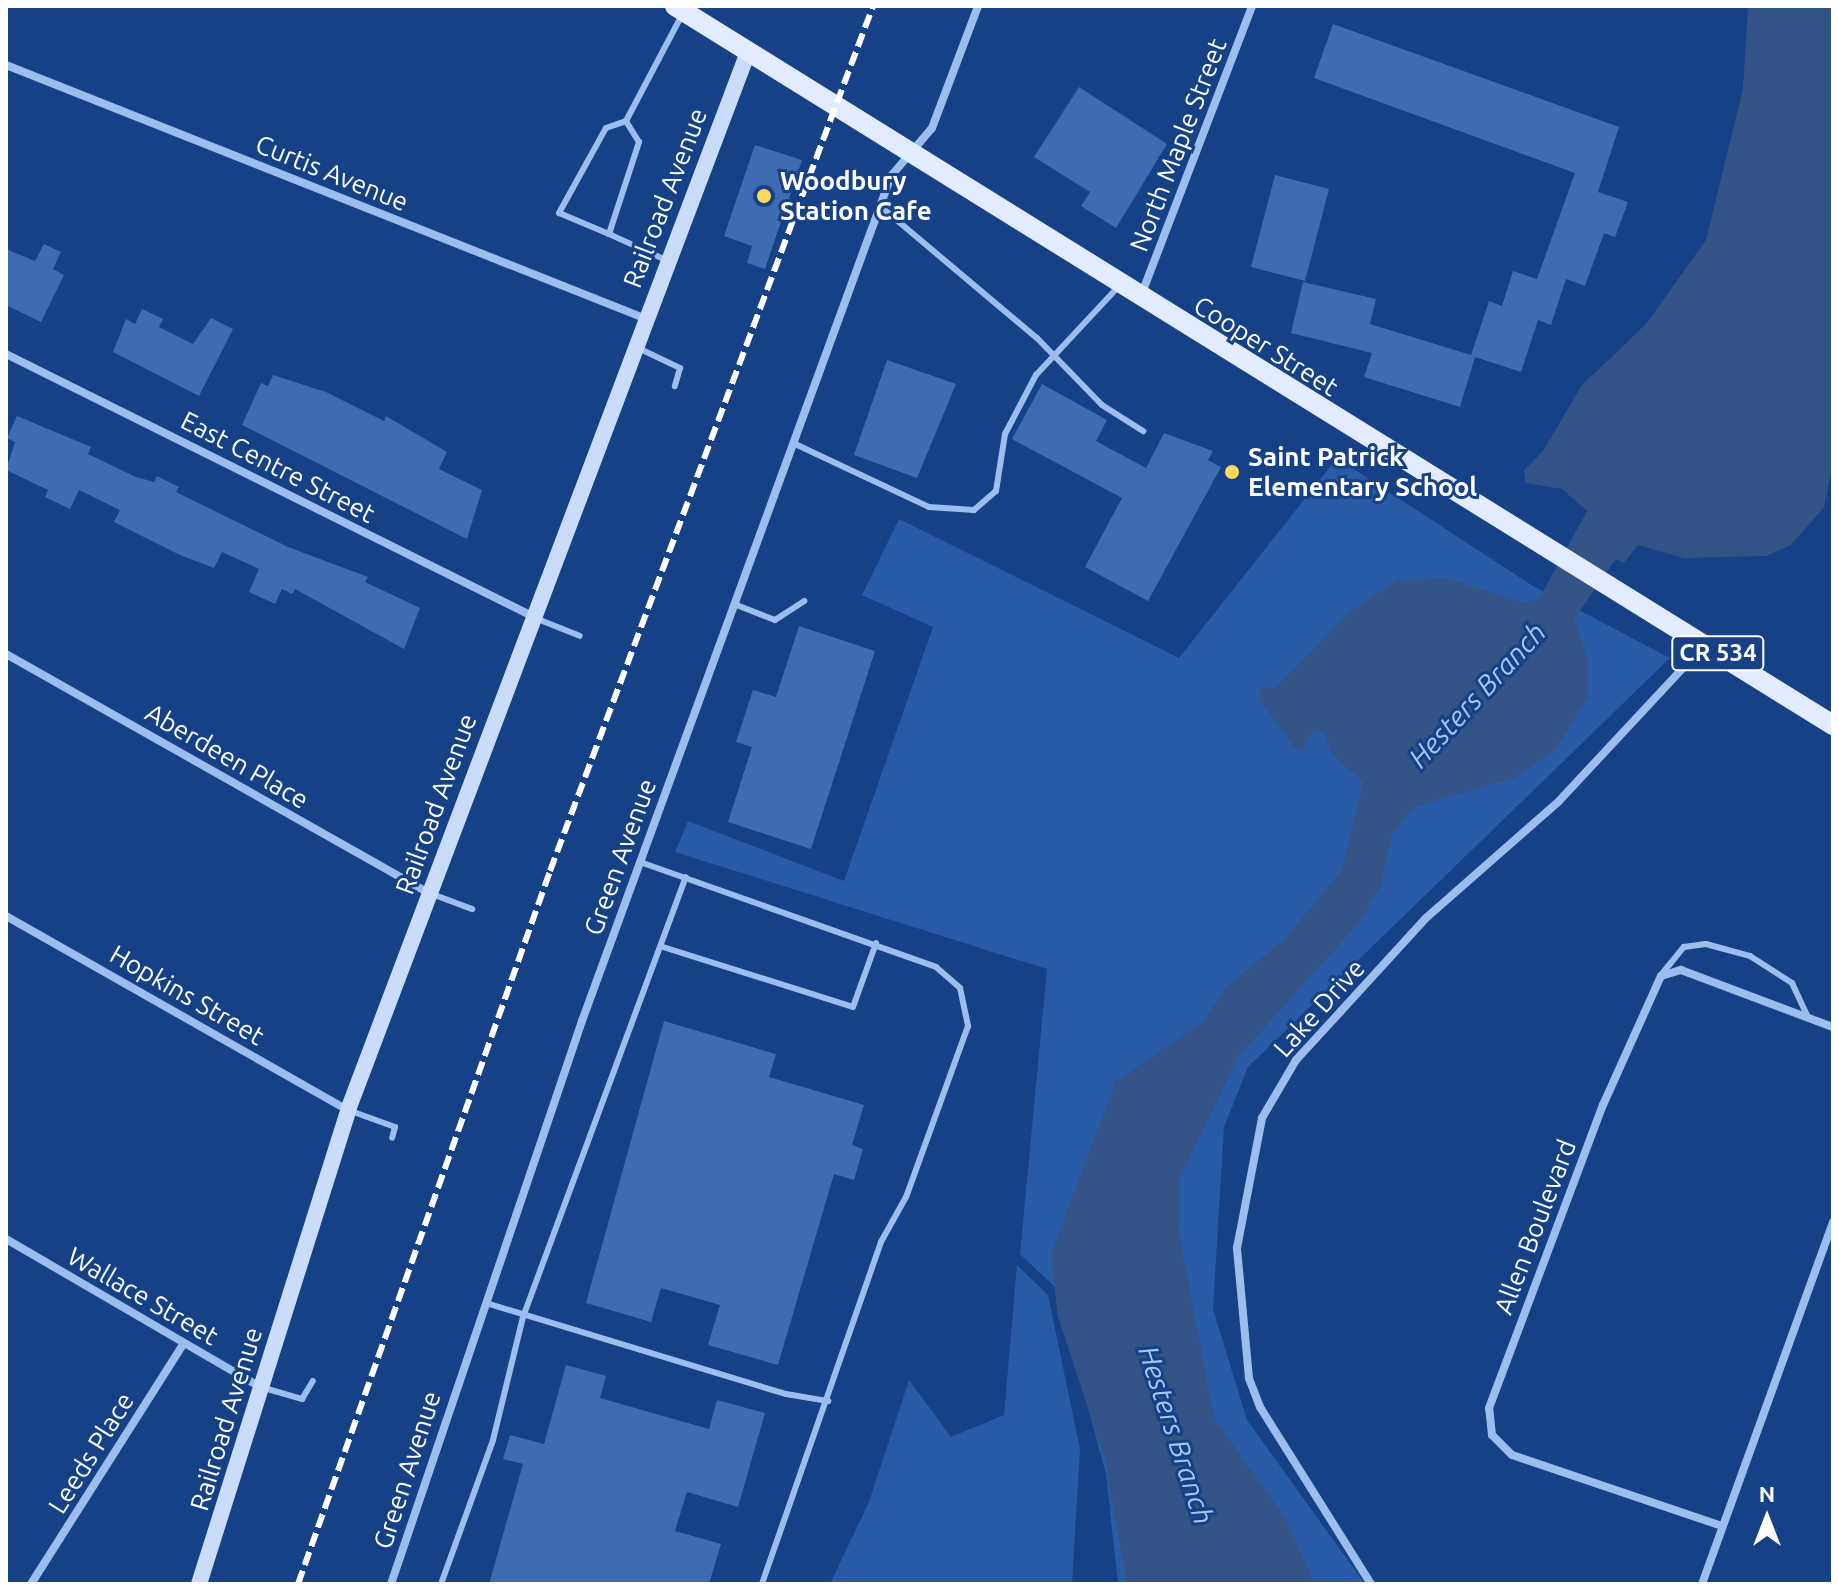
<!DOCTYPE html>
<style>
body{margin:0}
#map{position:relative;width:1839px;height:1590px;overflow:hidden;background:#164187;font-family:Ubuntu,sans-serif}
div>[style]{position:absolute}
.green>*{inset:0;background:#285aa6}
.water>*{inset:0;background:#335387}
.building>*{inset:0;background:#3e6bb1}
.lane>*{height:6px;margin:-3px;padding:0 3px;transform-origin:3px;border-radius:3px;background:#9cbdee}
.street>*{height:8px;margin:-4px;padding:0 4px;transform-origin:4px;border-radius:4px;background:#9cbdee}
.secondary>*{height:16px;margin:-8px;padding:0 8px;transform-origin:8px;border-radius:8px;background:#c9dcfa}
.primary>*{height:20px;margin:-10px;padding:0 10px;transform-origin:10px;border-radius:10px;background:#e3ecff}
.rail>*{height:6px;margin-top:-3px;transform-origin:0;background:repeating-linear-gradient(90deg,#fff 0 14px,transparent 0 20px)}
.dots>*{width:22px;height:22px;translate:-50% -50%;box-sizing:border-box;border:4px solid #164187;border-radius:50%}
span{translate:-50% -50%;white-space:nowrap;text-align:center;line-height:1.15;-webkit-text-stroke:6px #164187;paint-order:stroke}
.shield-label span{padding:2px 6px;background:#164187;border:2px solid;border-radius:6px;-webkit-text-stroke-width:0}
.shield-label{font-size:24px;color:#fff;font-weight:700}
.street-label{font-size:26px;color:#fff}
.poi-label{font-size:26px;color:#fff;font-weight:700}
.left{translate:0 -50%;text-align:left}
.water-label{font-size:28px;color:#a8c7f5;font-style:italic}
.frame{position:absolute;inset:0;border:8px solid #fff;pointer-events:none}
.north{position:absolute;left:1727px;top:1478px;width:80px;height:80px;-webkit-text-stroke:6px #164187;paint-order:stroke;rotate:0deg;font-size:22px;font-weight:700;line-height:32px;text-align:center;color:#fff}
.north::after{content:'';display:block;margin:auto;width:28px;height:36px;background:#fff;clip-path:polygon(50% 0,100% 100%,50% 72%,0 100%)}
</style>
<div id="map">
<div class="green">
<i style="clip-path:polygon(1337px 458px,1533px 586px,1670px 658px,1248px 1067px,1224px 1127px,1213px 1309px,1247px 1420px,1365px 1584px,1118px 1584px,1106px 1474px,1055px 1287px,1020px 1254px,1047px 969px,675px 852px,688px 821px,844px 881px,933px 627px,862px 595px,899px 519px,1179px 658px)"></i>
<i style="clip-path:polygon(1017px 1265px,1048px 1295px,1080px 1449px,1072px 1584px,830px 1584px,869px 1502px,909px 1380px,951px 1437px,1004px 1415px)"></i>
</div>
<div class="water">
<i style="clip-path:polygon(1748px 6px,1833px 6px,1833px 464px,1824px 507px,1791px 545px,1766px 556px,1684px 558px,1638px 545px,1624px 563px,1616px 559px,1574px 619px,1588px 659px,1588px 697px,1556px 749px,1514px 778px,1415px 807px,1392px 834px,1381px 885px,1361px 920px,1238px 1057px,1180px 1178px,1179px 1232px,1214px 1418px,1284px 1516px,1315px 1584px,1127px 1584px,1105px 1459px,1058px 1317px,1051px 1254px,1116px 1081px,1203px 1022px,1226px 987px,1285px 939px,1342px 870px,1363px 781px,1333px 756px,1323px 730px,1313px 731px,1303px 750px,1295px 748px,1260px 700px,1259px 687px,1275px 688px,1348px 613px,1397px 581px,1445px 578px,1526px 603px,1540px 597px,1587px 511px,1562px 489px,1526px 483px,1524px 470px,1543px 451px,1582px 385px,1646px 324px,1706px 240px,1743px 89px)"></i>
</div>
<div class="building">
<i style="clip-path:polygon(1333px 24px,1619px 127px,1598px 192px,1628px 202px,1615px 237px,1604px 233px,1585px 286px,1566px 279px,1551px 325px,1538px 320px,1521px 372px,1475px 357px,1460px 407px,1364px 377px,1372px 353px,1291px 333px,1303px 282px,1376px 299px,1370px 324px,1471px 355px,1489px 301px,1502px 306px,1513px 271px,1537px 279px,1575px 173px,1314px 78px)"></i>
<i style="clip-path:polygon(1079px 87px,1167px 144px,1116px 228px,1081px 206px,1090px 192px,1034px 157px)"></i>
<i style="clip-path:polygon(755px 145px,802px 160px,765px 269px,747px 263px,752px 246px,724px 236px)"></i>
<i style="clip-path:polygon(1275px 175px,1329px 189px,1305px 281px,1251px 267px)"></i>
<i style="clip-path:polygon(44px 244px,61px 252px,53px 269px,64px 275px,41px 322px,6px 305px,6px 249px,35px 261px)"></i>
<i style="clip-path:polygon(142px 309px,163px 319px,159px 327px,193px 344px,211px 318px,233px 329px,199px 396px,113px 352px,126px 319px,135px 324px)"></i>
<i style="clip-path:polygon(887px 360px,956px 384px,917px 478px,854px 455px)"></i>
<i style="clip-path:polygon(273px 375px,326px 392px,384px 421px,386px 416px,447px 452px,439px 469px,482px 490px,467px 539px,242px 425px,261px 383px,268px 386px)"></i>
<i style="clip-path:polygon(1042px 384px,1107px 420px,1096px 441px,1146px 468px,1164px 433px,1213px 451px,1208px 460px,1221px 467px,1148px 601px,1085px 567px,1122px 498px,1012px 439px)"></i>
<i style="clip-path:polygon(17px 416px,91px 447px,88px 454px,136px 477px,154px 482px,157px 476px,179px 487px,176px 492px,288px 547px,368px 577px,365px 582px,420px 608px,404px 649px,295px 589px,292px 594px,282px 589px,275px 604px,249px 592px,259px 569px,222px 552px,214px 568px,180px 555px,114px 522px,120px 510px,79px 490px,70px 509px,45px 497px,48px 490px,6px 470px,15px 442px,7px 438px)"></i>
<i style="clip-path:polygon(799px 626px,875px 651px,811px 849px,728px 822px,752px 747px,736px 742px,753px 690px,776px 697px)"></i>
<i style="clip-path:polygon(664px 1021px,776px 1054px,769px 1077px,864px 1105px,852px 1145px,863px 1149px,854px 1180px,834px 1174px,778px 1365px,708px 1345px,720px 1305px,661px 1288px,651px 1322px,586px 1303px)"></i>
<i style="clip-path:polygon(566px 1365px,606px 1376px,600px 1398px,709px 1429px,717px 1400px,765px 1413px,738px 1507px,687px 1492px,675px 1531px,721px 1544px,709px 1584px,489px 1584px,523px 1464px,503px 1459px,510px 1435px,544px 1444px)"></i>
</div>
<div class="lane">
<i style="left:880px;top:206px;width:205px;rotate:40.1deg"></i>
<i style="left:1037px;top:338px;width:93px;rotate:45.9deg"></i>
<i style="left:1102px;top:405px;width:49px;rotate:32.4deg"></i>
<i style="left:609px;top:234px;width:54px;rotate:-157.2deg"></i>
<i style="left:559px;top:213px;width:97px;rotate:-61.1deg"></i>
<i style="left:606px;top:128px;width:21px;rotate:-19deg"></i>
<i style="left:666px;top:260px;width:63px;rotate:-155.5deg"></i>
<i style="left:609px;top:234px;width:97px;rotate:-71.9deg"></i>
<i style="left:639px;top:142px;width:25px;rotate:-122deg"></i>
<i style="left:626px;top:121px;width:120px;rotate:-62.2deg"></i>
<i style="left:636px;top:347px;width:49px;rotate:25.5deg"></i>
<i style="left:680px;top:368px;width:19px;rotate:106deg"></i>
<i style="left:793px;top:443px;width:150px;rotate:25.2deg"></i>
<i style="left:929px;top:507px;width:45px;rotate:3.8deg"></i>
<i style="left:974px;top:510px;width:29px;rotate:-41deg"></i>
<i style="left:996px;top:491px;width:58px;rotate:-81deg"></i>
<i style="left:1005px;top:434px;width:67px;rotate:-62.3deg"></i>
<i style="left:1036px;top:375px;width:120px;rotate:-47deg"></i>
<i style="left:734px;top:604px;width:44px;rotate:21.3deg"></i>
<i style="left:775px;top:620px;width:35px;rotate:-33deg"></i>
<i style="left:535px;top:618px;width:48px;rotate:21.8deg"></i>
<i style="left:640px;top:862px;width:314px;rotate:19.5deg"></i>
<i style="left:936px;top:967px;width:32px;rotate:41deg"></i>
<i style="left:960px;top:988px;width:39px;rotate:78deg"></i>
<i style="left:968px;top:1026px;width:182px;rotate:109.9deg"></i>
<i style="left:906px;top:1197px;width:51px;rotate:119.1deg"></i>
<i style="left:881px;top:1242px;width:362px;rotate:109.2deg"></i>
<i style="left:432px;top:894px;width:43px;rotate:20.6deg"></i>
<i style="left:663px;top:947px;width:199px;rotate:17.5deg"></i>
<i style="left:853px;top:1007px;width:68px;rotate:-70.2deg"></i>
<i style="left:1661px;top:975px;width:36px;rotate:-51deg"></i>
<i style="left:1684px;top:947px;width:22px;rotate:-8deg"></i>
<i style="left:1706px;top:944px;width:46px;rotate:15.3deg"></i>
<i style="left:1750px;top:956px;width:50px;rotate:32.7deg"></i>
<i style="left:1792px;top:983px;width:38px;rotate:65deg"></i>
<i style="left:348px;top:1110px;width:50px;rotate:19.9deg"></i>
<i style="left:395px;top:1127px;width:11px;rotate:105deg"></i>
<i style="left:486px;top:1303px;width:313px;rotate:16.9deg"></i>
<i style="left:786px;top:1394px;width:43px;rotate:9.5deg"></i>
<i style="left:264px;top:1388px;width:40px;rotate:16deg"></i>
<i style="left:302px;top:1399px;width:21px;rotate:-59deg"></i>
<i style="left:441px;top:1584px;width:153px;rotate:-70.1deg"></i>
<i style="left:493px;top:1440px;width:127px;rotate:-76.3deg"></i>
<i style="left:523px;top:1317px;width:469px;rotate:-69.7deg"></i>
</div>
<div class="street">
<i style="left:6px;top:65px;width:686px;rotate:21.63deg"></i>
<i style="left:1142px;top:293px;width:307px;rotate:-69deg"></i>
<i style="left:6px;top:354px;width:588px;rotate:26.48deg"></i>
<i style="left:6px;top:654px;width:485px;rotate:29.5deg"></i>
<i style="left:6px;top:916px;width:393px;rotate:29.6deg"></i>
<i style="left:6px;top:1239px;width:294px;rotate:30.2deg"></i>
<i style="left:1722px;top:1526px;width:222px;rotate:-161.3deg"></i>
<i style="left:1512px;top:1455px;width:28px;rotate:-135deg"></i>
<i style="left:1492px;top:1435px;width:27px;rotate:-96deg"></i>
<i style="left:1489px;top:1408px;width:324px;rotate:-69.4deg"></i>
<i style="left:1603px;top:1105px;width:141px;rotate:-65.8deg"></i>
<i style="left:1661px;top:976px;width:21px;rotate:-17deg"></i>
<i style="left:1681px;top:970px;width:162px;rotate:20.6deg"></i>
<i style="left:31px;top:1584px;width:285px;rotate:-57.6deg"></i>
<i style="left:391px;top:1584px;width:595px;rotate:-71.26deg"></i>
<i style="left:582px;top:1021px;width:900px;rotate:-69.91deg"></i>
<i style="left:891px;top:176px;width:63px;rotate:-49.5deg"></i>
<i style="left:932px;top:128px;width:130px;rotate:-69.3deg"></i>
<i style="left:1371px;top:1584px;width:209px;rotate:-122.1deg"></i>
<i style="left:1260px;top:1407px;width:31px;rotate:-111deg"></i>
<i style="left:1249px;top:1378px;width:131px;rotate:-95.3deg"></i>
<i style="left:1237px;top:1248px;width:132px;rotate:-79.1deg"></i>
<i style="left:1262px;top:1118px;width:67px;rotate:-59.6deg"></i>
<i style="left:1296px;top:1060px;width:67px;rotate:-47.4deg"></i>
<i style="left:1341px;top:1011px;width:126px;rotate:-47.6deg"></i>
<i style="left:1426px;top:918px;width:177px;rotate:-41.3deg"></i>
<i style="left:1559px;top:801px;width:182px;rotate:-47deg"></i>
<i style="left:1683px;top:668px;width:31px;rotate:-58deg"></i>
<i style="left:1702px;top:1584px;width:385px;rotate:-70.1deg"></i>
</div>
<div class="secondary">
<i style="left:199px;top:1584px;width:497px;rotate:-72.5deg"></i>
<i style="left:348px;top:1110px;width:1131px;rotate:-69.29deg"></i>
</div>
<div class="primary">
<i style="left:675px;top:6px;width:1363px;rotate:31.84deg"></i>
</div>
<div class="rail">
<i style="left:298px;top:1584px;width:756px;rotate:-70.53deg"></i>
<i style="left:550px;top:871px;width:923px;rotate:-69.52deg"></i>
</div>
<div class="dots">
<i style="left:764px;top:196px;background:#ffd859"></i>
<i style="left:1232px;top:472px;background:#ffd859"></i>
</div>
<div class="shield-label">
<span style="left:1718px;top:653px">CR 534</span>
</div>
<div class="street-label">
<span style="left:1178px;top:145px;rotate:-69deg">North Maple Street</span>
<span style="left:332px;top:173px;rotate:22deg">Curtis Avenue</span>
<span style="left:665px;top:198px;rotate:-69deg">Railroad Avenue</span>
<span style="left:1266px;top:346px;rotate:32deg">Cooper Street</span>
<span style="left:278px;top:467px;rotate:27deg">East Centre Street</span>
<span style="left:227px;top:756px;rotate:30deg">Aberdeen Place</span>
<span style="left:436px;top:804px;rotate:-70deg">Railroad Avenue</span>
<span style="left:620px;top:857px;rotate:-70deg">Green Avenue</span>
<span style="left:187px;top:995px;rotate:30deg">Hopkins Street</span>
<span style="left:1319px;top:1008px;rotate:-48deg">Lake Drive</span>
<span style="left:1535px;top:1227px;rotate:-69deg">Allen Boulevard</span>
<span style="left:143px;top:1296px;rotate:30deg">Wallace Street</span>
<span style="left:226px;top:1419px;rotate:-73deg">Railroad Avenue</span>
<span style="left:91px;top:1453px;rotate:-58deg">Leeds Place</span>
<span style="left:407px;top:1470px;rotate:-72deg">Green Avenue</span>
</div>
<div class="poi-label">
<span class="left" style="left:780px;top:196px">Woodbury<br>Station Cafe</span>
<span class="left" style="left:1248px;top:472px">Saint Patrick<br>Elementary School</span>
</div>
<div class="water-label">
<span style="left:1477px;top:695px;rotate:-47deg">Hesters Branch</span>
<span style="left:1176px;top:1435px;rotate:72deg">Hesters Branch</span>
</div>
<div class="frame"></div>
<div class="north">N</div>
</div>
